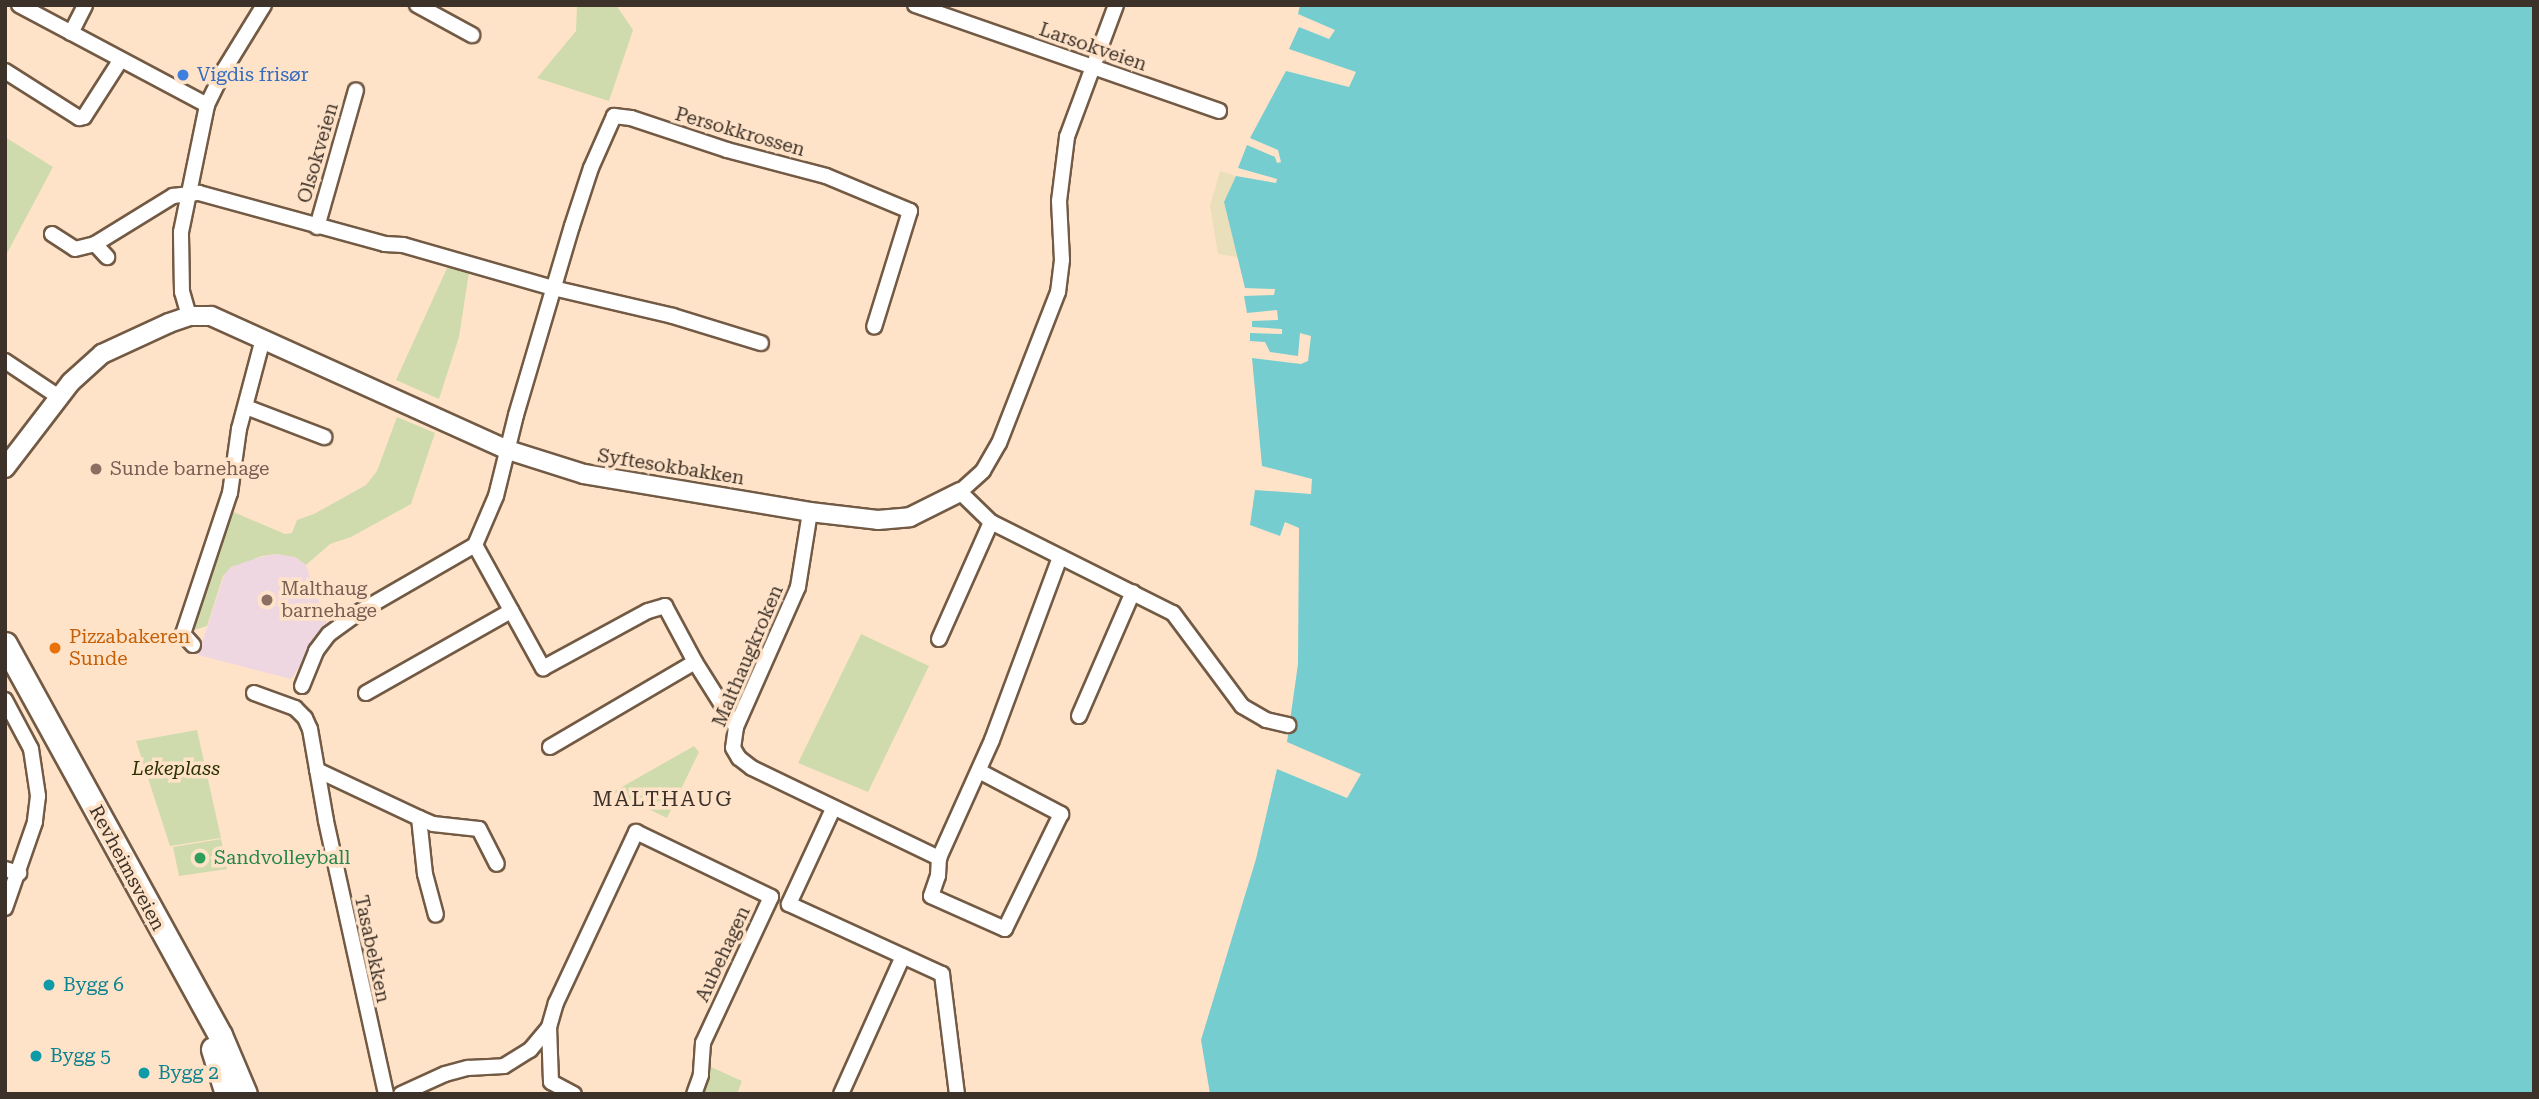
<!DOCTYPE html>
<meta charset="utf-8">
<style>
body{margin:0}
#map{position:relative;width:2539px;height:1099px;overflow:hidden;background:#ffe3c9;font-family:"Roboto Serif",serif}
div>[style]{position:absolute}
.education>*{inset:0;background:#efd7e1}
.green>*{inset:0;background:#cfdbac}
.sand>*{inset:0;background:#e9dfba}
.water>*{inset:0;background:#75cdd0}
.roads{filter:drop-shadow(2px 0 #725a44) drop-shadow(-2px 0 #725a44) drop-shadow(0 2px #725a44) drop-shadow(0 -2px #725a44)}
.minor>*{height:14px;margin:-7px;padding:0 7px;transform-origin:7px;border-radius:7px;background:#fff}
.tertiary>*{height:18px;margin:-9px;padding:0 9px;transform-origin:9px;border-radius:9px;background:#fff}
.primary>*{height:23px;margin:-11.5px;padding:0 11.5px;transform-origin:11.5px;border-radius:11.5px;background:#fff}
.dots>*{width:19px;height:19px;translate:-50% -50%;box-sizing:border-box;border:4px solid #ffe3c9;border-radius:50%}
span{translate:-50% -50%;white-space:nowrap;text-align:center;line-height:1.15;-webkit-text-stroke:7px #ffe3c9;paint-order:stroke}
.street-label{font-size:19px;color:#3d3229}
.shop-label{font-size:19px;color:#366cbe}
.left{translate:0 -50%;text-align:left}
.education-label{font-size:19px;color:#785e54}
.food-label{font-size:19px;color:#c56008}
.park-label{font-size:19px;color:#2a3201;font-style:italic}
.leisure-label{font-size:19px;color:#27864d}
.culture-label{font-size:19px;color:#0d838f}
.neighbourhood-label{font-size:21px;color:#3d3229;letter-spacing:2px}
.frame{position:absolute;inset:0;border:7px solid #3d3229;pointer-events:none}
</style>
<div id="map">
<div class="education">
<i style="clip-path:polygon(276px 554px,295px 557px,306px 565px,327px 624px,291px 679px,198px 655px,226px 570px,243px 561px)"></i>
</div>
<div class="green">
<i style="clip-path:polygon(577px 5px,616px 5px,633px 30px,609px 101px,537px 78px,576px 31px)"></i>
<i style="clip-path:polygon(5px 137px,53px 167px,5px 257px)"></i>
<i style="clip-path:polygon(448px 266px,469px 272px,459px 337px,439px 399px,396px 380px)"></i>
<i style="clip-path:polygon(397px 417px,435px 433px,411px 504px,351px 537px,330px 544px,306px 565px,295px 557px,276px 554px,262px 556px,231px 567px,223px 576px,207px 626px,191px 631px,231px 511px,285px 534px,292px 533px,297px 520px,314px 514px,366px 485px,377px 471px)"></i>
<i style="clip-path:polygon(861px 634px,929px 666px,868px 792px,798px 763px)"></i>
<i style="clip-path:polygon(197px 730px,221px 838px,170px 846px,136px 741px)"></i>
<i style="clip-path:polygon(694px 746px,699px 752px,667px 818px,613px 792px)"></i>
<i style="clip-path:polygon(221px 839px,227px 869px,179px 876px,173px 847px)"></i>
<i style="clip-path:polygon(711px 1067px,742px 1081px,737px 1094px,699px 1094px)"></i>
</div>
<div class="sand">
<i style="clip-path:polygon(1220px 171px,1236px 176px,1224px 202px,1238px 257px,1218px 254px,1210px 206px)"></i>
</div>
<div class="water">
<i style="clip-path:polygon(1300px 5px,2534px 5px,2534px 1094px,1210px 1094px,1201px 1040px,1256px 859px,1277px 769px,1347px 798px,1361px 774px,1287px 742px,1298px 664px,1299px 528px,1285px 522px,1280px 536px,1250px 525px,1255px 490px,1311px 494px,1312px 479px,1262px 466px,1252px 358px,1301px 364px,1308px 361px,1311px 336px,1300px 333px,1298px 356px,1270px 352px,1265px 342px,1250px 341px,1250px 333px,1282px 334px,1282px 329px,1252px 327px,1252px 321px,1278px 320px,1277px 310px,1247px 313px,1244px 296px,1274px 295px,1275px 289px,1245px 288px,1224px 202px,1236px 176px,1276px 183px,1277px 179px,1238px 168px,1247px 145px,1275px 157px,1277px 163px,1281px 162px,1278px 150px,1250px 138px,1286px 71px,1349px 87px,1356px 72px,1289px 49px,1299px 27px,1329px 39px,1335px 30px,1298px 14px)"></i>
</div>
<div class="roads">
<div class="minor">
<i style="left:19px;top:5px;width:213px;rotate:28deg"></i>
<i style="left:417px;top:5px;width:63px;rotate:28.6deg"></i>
<i style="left:915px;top:5px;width:322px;rotate:19.2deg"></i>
<i style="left:1116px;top:5px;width:141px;rotate:110.4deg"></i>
<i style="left:1067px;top:137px;width:64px;rotate:97.1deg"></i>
<i style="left:1059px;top:201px;width:59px;rotate:87.1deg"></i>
<i style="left:1062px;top:260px;width:32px;rotate:97deg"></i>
<i style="left:1058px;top:292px;width:162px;rotate:111.3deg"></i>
<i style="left:999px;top:443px;width:32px;rotate:120deg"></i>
<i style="left:983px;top:471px;width:31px;rotate:138deg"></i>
<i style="left:960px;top:492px;width:43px;rotate:44.1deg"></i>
<i style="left:991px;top:522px;width:203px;rotate:26.6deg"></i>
<i style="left:1173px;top:613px;width:116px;rotate:53.4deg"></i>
<i style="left:1242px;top:706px;width:28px;rotate:30deg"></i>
<i style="left:1266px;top:720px;width:23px;rotate:13deg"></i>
<i style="left:71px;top:33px;width:31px;rotate:-63deg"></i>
<i style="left:5px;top:71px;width:88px;rotate:32.4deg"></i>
<i style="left:79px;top:118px;width:5px;rotate:-11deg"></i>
<i style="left:84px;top:117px;width:67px;rotate:-57.3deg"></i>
<i style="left:317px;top:227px;width:142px;rotate:-74.1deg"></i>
<i style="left:52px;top:234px;width:27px;rotate:33deg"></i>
<i style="left:75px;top:249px;width:21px;rotate:-14deg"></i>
<i style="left:95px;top:244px;width:92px;rotate:-31.6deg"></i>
<i style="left:173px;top:196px;width:26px;rotate:-7deg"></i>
<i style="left:199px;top:193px;width:193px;rotate:15.3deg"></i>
<i style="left:385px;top:244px;width:18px;rotate:3deg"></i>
<i style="left:403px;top:245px;width:156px;rotate:16deg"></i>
<i style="left:553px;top:288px;width:123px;rotate:13.1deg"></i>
<i style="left:673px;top:316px;width:92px;rotate:17.1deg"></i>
<i style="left:95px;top:244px;width:18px;rotate:47deg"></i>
<i style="left:189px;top:316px;width:25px;rotate:-106deg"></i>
<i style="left:182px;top:292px;width:60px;rotate:-91deg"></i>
<i style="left:181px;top:232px;width:130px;rotate:-78.4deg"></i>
<i style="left:207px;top:105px;width:39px;rotate:-64deg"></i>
<i style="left:224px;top:70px;width:76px;rotate:-58.4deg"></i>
<i style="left:5px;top:361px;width:65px;rotate:33.7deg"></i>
<i style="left:246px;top:407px;width:84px;rotate:21deg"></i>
<i style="left:810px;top:512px;width:76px;rotate:99.1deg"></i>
<i style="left:798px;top:587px;width:153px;rotate:113.9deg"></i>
<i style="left:736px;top:727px;width:21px;rotate:98deg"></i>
<i style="left:733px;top:748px;width:12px;rotate:59deg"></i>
<i style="left:739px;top:758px;width:16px;rotate:38deg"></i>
<i style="left:752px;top:768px;width:208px;rotate:25.7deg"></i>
<i style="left:475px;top:545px;width:141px;rotate:61.1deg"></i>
<i style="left:543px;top:668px;width:119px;rotate:-28.5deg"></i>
<i style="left:648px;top:611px;width:18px;rotate:-16deg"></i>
<i style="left:665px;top:606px;width:64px;rotate:61.8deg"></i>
<i style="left:695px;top:662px;width:77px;rotate:57.8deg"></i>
<i style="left:939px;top:639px;width:128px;rotate:-66deg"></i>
<i style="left:193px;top:645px;width:15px;rotate:-132deg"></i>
<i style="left:183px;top:634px;width:149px;rotate:-71.6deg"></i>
<i style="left:230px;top:493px;width:65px;rotate:-82deg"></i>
<i style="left:239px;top:429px;width:93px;rotate:-75.1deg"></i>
<i style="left:302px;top:686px;width:38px;rotate:-68deg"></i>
<i style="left:316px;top:651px;width:21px;rotate:-53deg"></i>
<i style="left:329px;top:634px;width:37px;rotate:-36deg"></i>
<i style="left:359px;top:612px;width:134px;rotate:-30deg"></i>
<i style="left:475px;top:545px;width:53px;rotate:-66.8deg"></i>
<i style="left:496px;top:496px;width:83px;rotate:-76.1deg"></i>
<i style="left:516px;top:415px;width:197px;rotate:-73.5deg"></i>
<i style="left:572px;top:226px;width:61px;rotate:-71.9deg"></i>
<i style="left:591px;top:168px;width:57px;rotate:-66.1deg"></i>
<i style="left:614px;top:116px;width:17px;rotate:7deg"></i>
<i style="left:631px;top:118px;width:101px;rotate:18.4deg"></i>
<i style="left:727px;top:150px;width:102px;rotate:14.7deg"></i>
<i style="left:826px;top:176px;width:91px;rotate:22.6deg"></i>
<i style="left:910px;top:211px;width:121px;rotate:107.2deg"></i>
<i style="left:254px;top:693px;width:44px;rotate:20.1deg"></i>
<i style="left:295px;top:708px;width:14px;rotate:45deg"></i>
<i style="left:305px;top:718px;width:12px;rotate:66deg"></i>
<i style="left:310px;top:729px;width:93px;rotate:80.1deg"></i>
<i style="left:326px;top:821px;width:280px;rotate:77.6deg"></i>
<i style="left:366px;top:693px;width:167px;rotate:-29.5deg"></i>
<i style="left:5px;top:700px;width:55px;rotate:62deg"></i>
<i style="left:31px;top:749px;width:48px;rotate:81.5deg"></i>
<i style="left:38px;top:796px;width:26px;rotate:97deg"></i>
<i style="left:35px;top:822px;width:91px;rotate:109.2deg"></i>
<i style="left:1079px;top:716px;width:135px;rotate:-66.5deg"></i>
<i style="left:550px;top:747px;width:168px;rotate:-30.4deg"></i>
<i style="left:317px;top:770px;width:113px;rotate:25.2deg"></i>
<i style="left:419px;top:818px;width:56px;rotate:83.9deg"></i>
<i style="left:425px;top:874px;width:42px;rotate:75deg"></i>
<i style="left:979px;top:771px;width:93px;rotate:27.7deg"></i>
<i style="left:1061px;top:814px;width:128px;rotate:116deg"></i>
<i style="left:1005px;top:929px;width:81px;rotate:-156deg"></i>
<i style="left:931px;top:896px;width:21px;rotate:-71deg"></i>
<i style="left:938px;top:876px;width:18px;rotate:-87deg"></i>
<i style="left:939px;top:858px;width:129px;rotate:-65.8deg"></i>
<i style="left:992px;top:740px;width:195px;rotate:-69.6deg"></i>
<i style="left:833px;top:809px;width:105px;rotate:114.9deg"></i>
<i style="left:789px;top:904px;width:168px;rotate:24.6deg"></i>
<i style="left:942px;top:974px;width:121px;rotate:82.9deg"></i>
<i style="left:419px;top:818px;width:15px;rotate:23deg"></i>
<i style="left:433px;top:824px;width:46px;rotate:6.2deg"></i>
<i style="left:479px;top:829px;width:39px;rotate:63deg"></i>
<i style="left:5px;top:869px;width:15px;rotate:16deg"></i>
<i style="left:549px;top:1027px;width:55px;rotate:87.9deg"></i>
<i style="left:551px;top:1082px;width:26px;rotate:28deg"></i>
<i style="left:401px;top:1094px;width:48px;rotate:-24.4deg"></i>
<i style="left:445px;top:1074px;width:24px;rotate:-15deg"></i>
<i style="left:468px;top:1068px;width:36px;rotate:-3deg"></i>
<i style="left:504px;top:1066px;width:31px;rotate:-32deg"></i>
<i style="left:530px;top:1050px;width:30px;rotate:-50deg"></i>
<i style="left:549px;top:1027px;width:25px;rotate:-74deg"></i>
<i style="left:556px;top:1003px;width:189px;rotate:-64.9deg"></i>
<i style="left:636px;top:832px;width:150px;rotate:25.7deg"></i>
<i style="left:771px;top:897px;width:161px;rotate:115deg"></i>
<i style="left:703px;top:1043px;width:32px;rotate:94deg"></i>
<i style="left:701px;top:1075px;width:20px;rotate:110deg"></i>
<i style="left:841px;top:1094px;width:151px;rotate:-65.8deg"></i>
</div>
<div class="tertiary">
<i style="left:5px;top:468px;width:108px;rotate:-52.5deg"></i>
<i style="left:71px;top:382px;width:42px;rotate:-42.1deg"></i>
<i style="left:102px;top:354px;width:74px;rotate:-24.8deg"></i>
<i style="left:169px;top:323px;width:21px;rotate:-19deg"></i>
<i style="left:189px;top:316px;width:22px"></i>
<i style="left:211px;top:316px;width:326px;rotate:24.3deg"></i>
<i style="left:508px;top:450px;width:80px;rotate:17.5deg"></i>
<i style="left:584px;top:474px;width:229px;rotate:9.5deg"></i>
<i style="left:810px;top:512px;width:68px;rotate:6.7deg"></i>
<i style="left:878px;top:520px;width:32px;rotate:-5deg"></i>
<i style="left:910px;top:517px;width:56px;rotate:-26.6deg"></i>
</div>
<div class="primary">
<i style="left:5px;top:644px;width:446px;rotate:61.2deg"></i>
<i style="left:220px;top:1035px;width:64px;rotate:67deg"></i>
<i style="left:213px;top:1049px;width:47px;rotate:72.7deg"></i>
</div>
</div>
<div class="dots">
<i style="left:183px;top:75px;background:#3f7fe0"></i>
<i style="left:96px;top:469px;background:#8d6e63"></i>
<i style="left:267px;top:600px;background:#8d6e63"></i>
<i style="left:55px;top:648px;background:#e8710a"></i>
<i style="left:200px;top:858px;background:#2e9e5b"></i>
<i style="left:49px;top:985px;background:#0f9aa8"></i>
<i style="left:36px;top:1056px;background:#0f9aa8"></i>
<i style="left:144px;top:1073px;background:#0f9aa8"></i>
</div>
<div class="street-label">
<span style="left:1093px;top:47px;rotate:19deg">Larsokveien</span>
<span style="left:740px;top:132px;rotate:16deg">Persokkrossen</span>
<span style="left:318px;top:153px;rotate:-74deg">Olsokveien</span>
<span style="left:671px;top:467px;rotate:9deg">Syftesokbakken</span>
<span style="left:748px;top:656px;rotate:-67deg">Malthaugkroken</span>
<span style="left:127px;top:868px;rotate:62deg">Revheimsveien</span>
<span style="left:372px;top:949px;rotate:78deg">Tasabekken</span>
<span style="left:723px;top:954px;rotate:-65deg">Aubehagen</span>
</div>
<div class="shop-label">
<span class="left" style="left:197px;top:75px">Vigdis frisør</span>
</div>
<div class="education-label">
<span class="left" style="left:110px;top:469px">Sunde barnehage</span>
<span class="left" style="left:281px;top:600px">Malthaug<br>barnehage</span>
</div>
<div class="food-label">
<span class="left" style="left:69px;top:648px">Pizzabakeren<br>Sunde</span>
</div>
<div class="park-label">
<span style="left:176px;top:769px">Lekeplass</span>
</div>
<div class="leisure-label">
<span class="left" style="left:214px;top:858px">Sandvolleyball</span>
</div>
<div class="culture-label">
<span class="left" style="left:63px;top:985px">Bygg 6</span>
<span class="left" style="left:50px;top:1056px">Bygg 5</span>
<span class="left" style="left:158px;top:1073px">Bygg 2</span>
</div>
<div class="neighbourhood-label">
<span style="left:663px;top:799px">MALTHAUG</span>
</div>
<div class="frame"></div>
</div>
